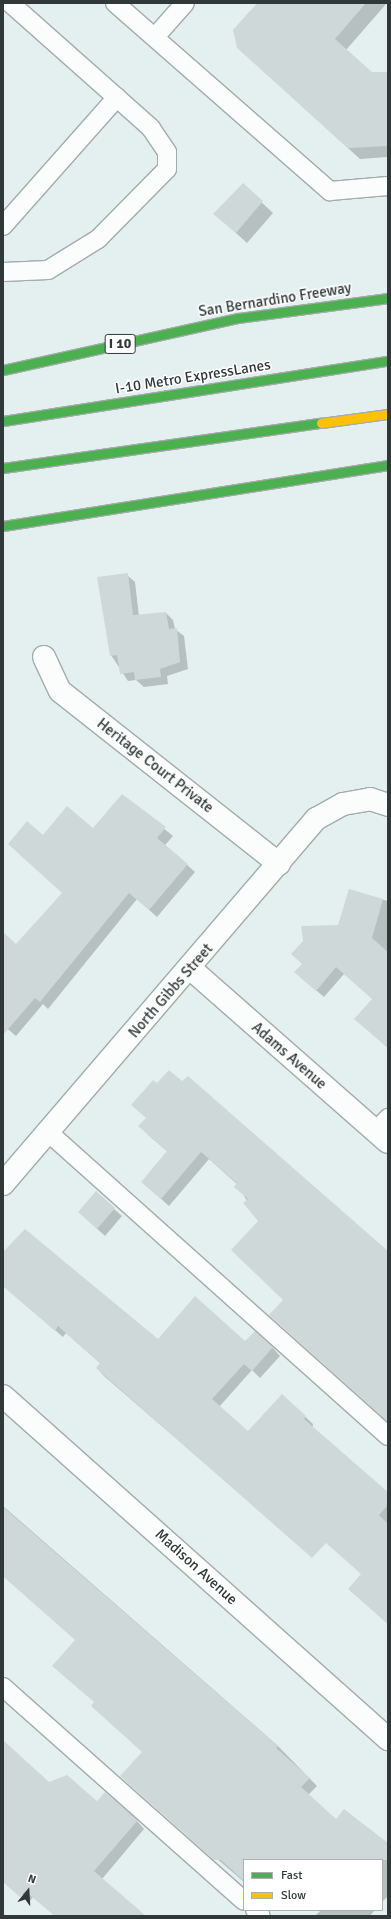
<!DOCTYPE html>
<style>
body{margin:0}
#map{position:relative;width:391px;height:1919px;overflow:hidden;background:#e4f0ef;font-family:Signika,sans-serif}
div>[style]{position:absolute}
.shadow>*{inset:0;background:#0003}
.building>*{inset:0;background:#cfd8d9}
.roads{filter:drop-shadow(1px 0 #a3acab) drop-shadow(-1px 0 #a3acab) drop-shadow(0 1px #a3acab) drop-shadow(0 -1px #a3acab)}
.lane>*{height:18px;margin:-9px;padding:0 9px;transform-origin:9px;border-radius:9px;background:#fbfdfd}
.street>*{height:22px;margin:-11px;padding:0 11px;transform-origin:11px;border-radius:11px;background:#fbfdfd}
.fast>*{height:9px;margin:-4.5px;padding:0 4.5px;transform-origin:4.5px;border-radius:4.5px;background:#4caf50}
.slow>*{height:9px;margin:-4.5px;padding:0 4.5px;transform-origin:4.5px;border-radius:4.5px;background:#ffc107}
span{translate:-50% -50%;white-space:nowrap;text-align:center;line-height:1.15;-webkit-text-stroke:3px #fff;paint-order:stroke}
.shield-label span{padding:1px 3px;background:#fff;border:1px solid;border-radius:3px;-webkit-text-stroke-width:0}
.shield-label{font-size:14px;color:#313938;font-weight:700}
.street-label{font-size:15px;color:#313938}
.frame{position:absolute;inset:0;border:4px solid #313938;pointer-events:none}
.legend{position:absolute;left:243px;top:1859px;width:140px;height:52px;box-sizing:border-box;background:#fff;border:1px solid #adb0af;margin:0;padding:5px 7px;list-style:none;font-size:12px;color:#313938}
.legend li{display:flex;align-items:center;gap:8px;height:20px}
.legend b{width:20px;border:1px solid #adb0af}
.north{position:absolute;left:8px;top:1871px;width:40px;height:40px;-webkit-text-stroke:3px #fff;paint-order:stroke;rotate:18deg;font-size:11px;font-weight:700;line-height:16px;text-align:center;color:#313938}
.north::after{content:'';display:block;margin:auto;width:14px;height:18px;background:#313938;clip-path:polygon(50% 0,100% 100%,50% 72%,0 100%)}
</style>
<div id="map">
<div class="shadow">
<i style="clip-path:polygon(258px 3px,387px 3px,346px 50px,372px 73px,388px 72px,388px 157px,360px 159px,238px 48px)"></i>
<i style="clip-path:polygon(243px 185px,273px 213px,247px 243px,226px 224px)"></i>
<i style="clip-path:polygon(127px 575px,135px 582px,139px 616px,166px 613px,173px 620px,175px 629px,184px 636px,188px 669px,167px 676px,168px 684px,144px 687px,136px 680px,128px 681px,111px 655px)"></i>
<i style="clip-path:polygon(122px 795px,173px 836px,165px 845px,195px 872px,157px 917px,137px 899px,48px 1009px,43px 1004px,16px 1036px,3px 1025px,3px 933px,16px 945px,63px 893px,43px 836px,93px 830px)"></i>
<i style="clip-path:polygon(349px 890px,388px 901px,387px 1047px,363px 1026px,373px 999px,344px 974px,324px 997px,303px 979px,339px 926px)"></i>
<i style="clip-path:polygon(147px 1118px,388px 1253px,388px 1421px,284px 1300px,259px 1221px,237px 1184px,209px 1159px,169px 1206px,150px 1189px,168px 1152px,147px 1134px)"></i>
<i style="clip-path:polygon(96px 1193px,122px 1216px,105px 1236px,79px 1212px)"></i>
<i style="clip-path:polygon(3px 1259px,159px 1340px,245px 1343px,255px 1332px,273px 1348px,280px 1356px,260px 1378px,252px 1370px,219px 1407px,248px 1433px,282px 1395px,313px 1424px,299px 1545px,104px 1376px,97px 1368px,101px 1364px,66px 1333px,63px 1337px,3px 1286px)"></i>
<i style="clip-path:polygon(388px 1497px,388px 1624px,349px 1589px,362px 1574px,345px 1559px)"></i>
<i style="clip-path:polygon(3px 1506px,278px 1746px,317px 1786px,308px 1795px,336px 1820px,388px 1848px,388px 1896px,382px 1902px,382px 1860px,244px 1860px,244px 1882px,121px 1776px,143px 1752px,95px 1703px,76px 1640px,3px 1576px)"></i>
<i style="clip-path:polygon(3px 1741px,49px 1783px,137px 1821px,144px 1829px,102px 1879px,144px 1916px,55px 1916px,33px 1897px,30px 1901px,3px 1878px)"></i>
<i style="clip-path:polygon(321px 1910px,375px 1910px,370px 1916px,315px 1916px)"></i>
</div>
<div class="building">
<i style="clip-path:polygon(257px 3px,366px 3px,335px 39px,372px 72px,388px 72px,388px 146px,348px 148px,237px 48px,233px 30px)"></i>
<i style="clip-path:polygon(243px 183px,263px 201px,236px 233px,213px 214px)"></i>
<i style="clip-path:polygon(128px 573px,133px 615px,166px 612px,169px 629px,177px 628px,180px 662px,160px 669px,161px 677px,135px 680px,134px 672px,120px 674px,117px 655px,110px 656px,97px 577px)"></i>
<i style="clip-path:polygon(122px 794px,166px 827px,157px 838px,188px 864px,149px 910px,129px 893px,40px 1002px,35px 998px,3px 1035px,3px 932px,16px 944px,62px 893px,8px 844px,27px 821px,43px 835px,67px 806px,93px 828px)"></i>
<i style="clip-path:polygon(349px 889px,383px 899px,372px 938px,388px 952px,388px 1048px,354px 1019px,372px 999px,336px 967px,316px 991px,294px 972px,302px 964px,291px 954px,303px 941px,301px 926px,338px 925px)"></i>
<i style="clip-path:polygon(169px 1070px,182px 1081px,188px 1076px,388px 1251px,388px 1422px,269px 1315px,283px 1300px,231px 1250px,258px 1221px,243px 1203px,248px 1199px,234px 1187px,237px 1183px,201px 1152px,161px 1199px,141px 1182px,167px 1151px,138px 1126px,146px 1118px,131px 1105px,153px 1080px,157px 1083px)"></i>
<i style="clip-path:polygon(96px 1191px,115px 1208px,97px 1229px,78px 1212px)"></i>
<i style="clip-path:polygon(25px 1229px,158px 1339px,195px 1296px,245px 1341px,255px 1331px,273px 1347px,252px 1371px,244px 1364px,212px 1399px,248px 1431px,282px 1394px,306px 1416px,304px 1419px,388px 1492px,388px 1505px,379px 1515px,388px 1524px,388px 1624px,348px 1589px,361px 1574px,326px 1543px,312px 1558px,96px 1368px,100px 1363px,58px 1326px,55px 1331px,3px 1286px,3px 1252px)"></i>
<i style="clip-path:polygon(3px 1507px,278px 1746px,276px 1748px,310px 1778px,301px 1787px,336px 1819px,344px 1809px,388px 1843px,388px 1860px,244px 1860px,244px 1881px,221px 1860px,214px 1860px,120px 1776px,142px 1752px,91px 1706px,94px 1702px,52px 1666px,75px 1640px,3px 1576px)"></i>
<i style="clip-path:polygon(3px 1740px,49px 1782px,67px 1775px,97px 1801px,105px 1792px,138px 1820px,94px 1871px,146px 1916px,55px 1916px,25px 1891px,20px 1897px,3px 1882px)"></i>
</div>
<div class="roads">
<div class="lane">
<i style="left:115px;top:3px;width:286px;rotate:41.2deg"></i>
<i style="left:330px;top:191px;width:58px;rotate:-4.9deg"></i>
<i style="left:155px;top:37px;width:45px;rotate:-48.6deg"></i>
<i style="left:3px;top:226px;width:172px;rotate:-48.5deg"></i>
<i style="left:3px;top:272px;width:45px;rotate:-2.5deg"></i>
<i style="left:48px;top:270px;width:59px;rotate:-31.8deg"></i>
<i style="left:98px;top:239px;width:98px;rotate:-45.4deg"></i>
<i style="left:167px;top:169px;width:17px;rotate:-90deg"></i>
<i style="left:167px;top:152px;width:29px;rotate:-124deg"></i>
<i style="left:151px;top:128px;width:188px;rotate:-138.4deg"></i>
<i style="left:376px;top:1131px;width:18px;rotate:-47deg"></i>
<i style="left:48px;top:1132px;width:456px;rotate:41.8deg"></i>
<i style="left:3px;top:1687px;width:322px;rotate:41.6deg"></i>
<i style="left:255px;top:1910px;width:8px;rotate:45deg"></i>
</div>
<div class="street">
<i style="left:44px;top:657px;width:38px;rotate:65deg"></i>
<i style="left:60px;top:691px;width:279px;rotate:38.3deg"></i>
<i style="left:191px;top:969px;width:262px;rotate:41.3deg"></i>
<i style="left:3px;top:1184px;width:481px;rotate:-49.4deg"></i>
<i style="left:316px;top:819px;width:31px;rotate:-29deg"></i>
<i style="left:343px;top:804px;width:27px;rotate:-10deg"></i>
<i style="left:370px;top:799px;width:19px;rotate:18deg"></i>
<i style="left:3px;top:1396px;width:516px;rotate:41.7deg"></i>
</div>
<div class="fast">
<i style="left:3px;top:370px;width:241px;rotate:-12.5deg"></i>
<i style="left:238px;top:318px;width:151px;rotate:-7.6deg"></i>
<i style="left:3px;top:421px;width:390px;rotate:-8.9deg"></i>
<i style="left:3px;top:468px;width:321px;rotate:-8.1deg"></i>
<i style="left:3px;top:526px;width:390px;rotate:-9deg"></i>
</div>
<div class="slow">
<i style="left:321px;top:423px;width:68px;rotate:-7.7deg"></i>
</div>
</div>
<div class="shield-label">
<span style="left:120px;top:344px">I 10</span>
</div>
<div class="street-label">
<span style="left:275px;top:300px;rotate:-9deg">San Bernardino Freeway</span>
<span style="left:193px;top:377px;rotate:-9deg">I-10 Metro ExpressLanes</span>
<span style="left:155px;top:766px;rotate:38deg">Heritage Court Private</span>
<span style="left:171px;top:991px;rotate:-49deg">North Gibbs Street</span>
<span style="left:289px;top:1056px;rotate:41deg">Adams Avenue</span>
<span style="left:196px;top:1567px;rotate:42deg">Madison Avenue</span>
</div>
<div class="frame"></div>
<ul class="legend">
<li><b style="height:5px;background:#4caf50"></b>Fast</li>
<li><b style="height:5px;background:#ffc107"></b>Slow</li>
</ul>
<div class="north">N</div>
</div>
